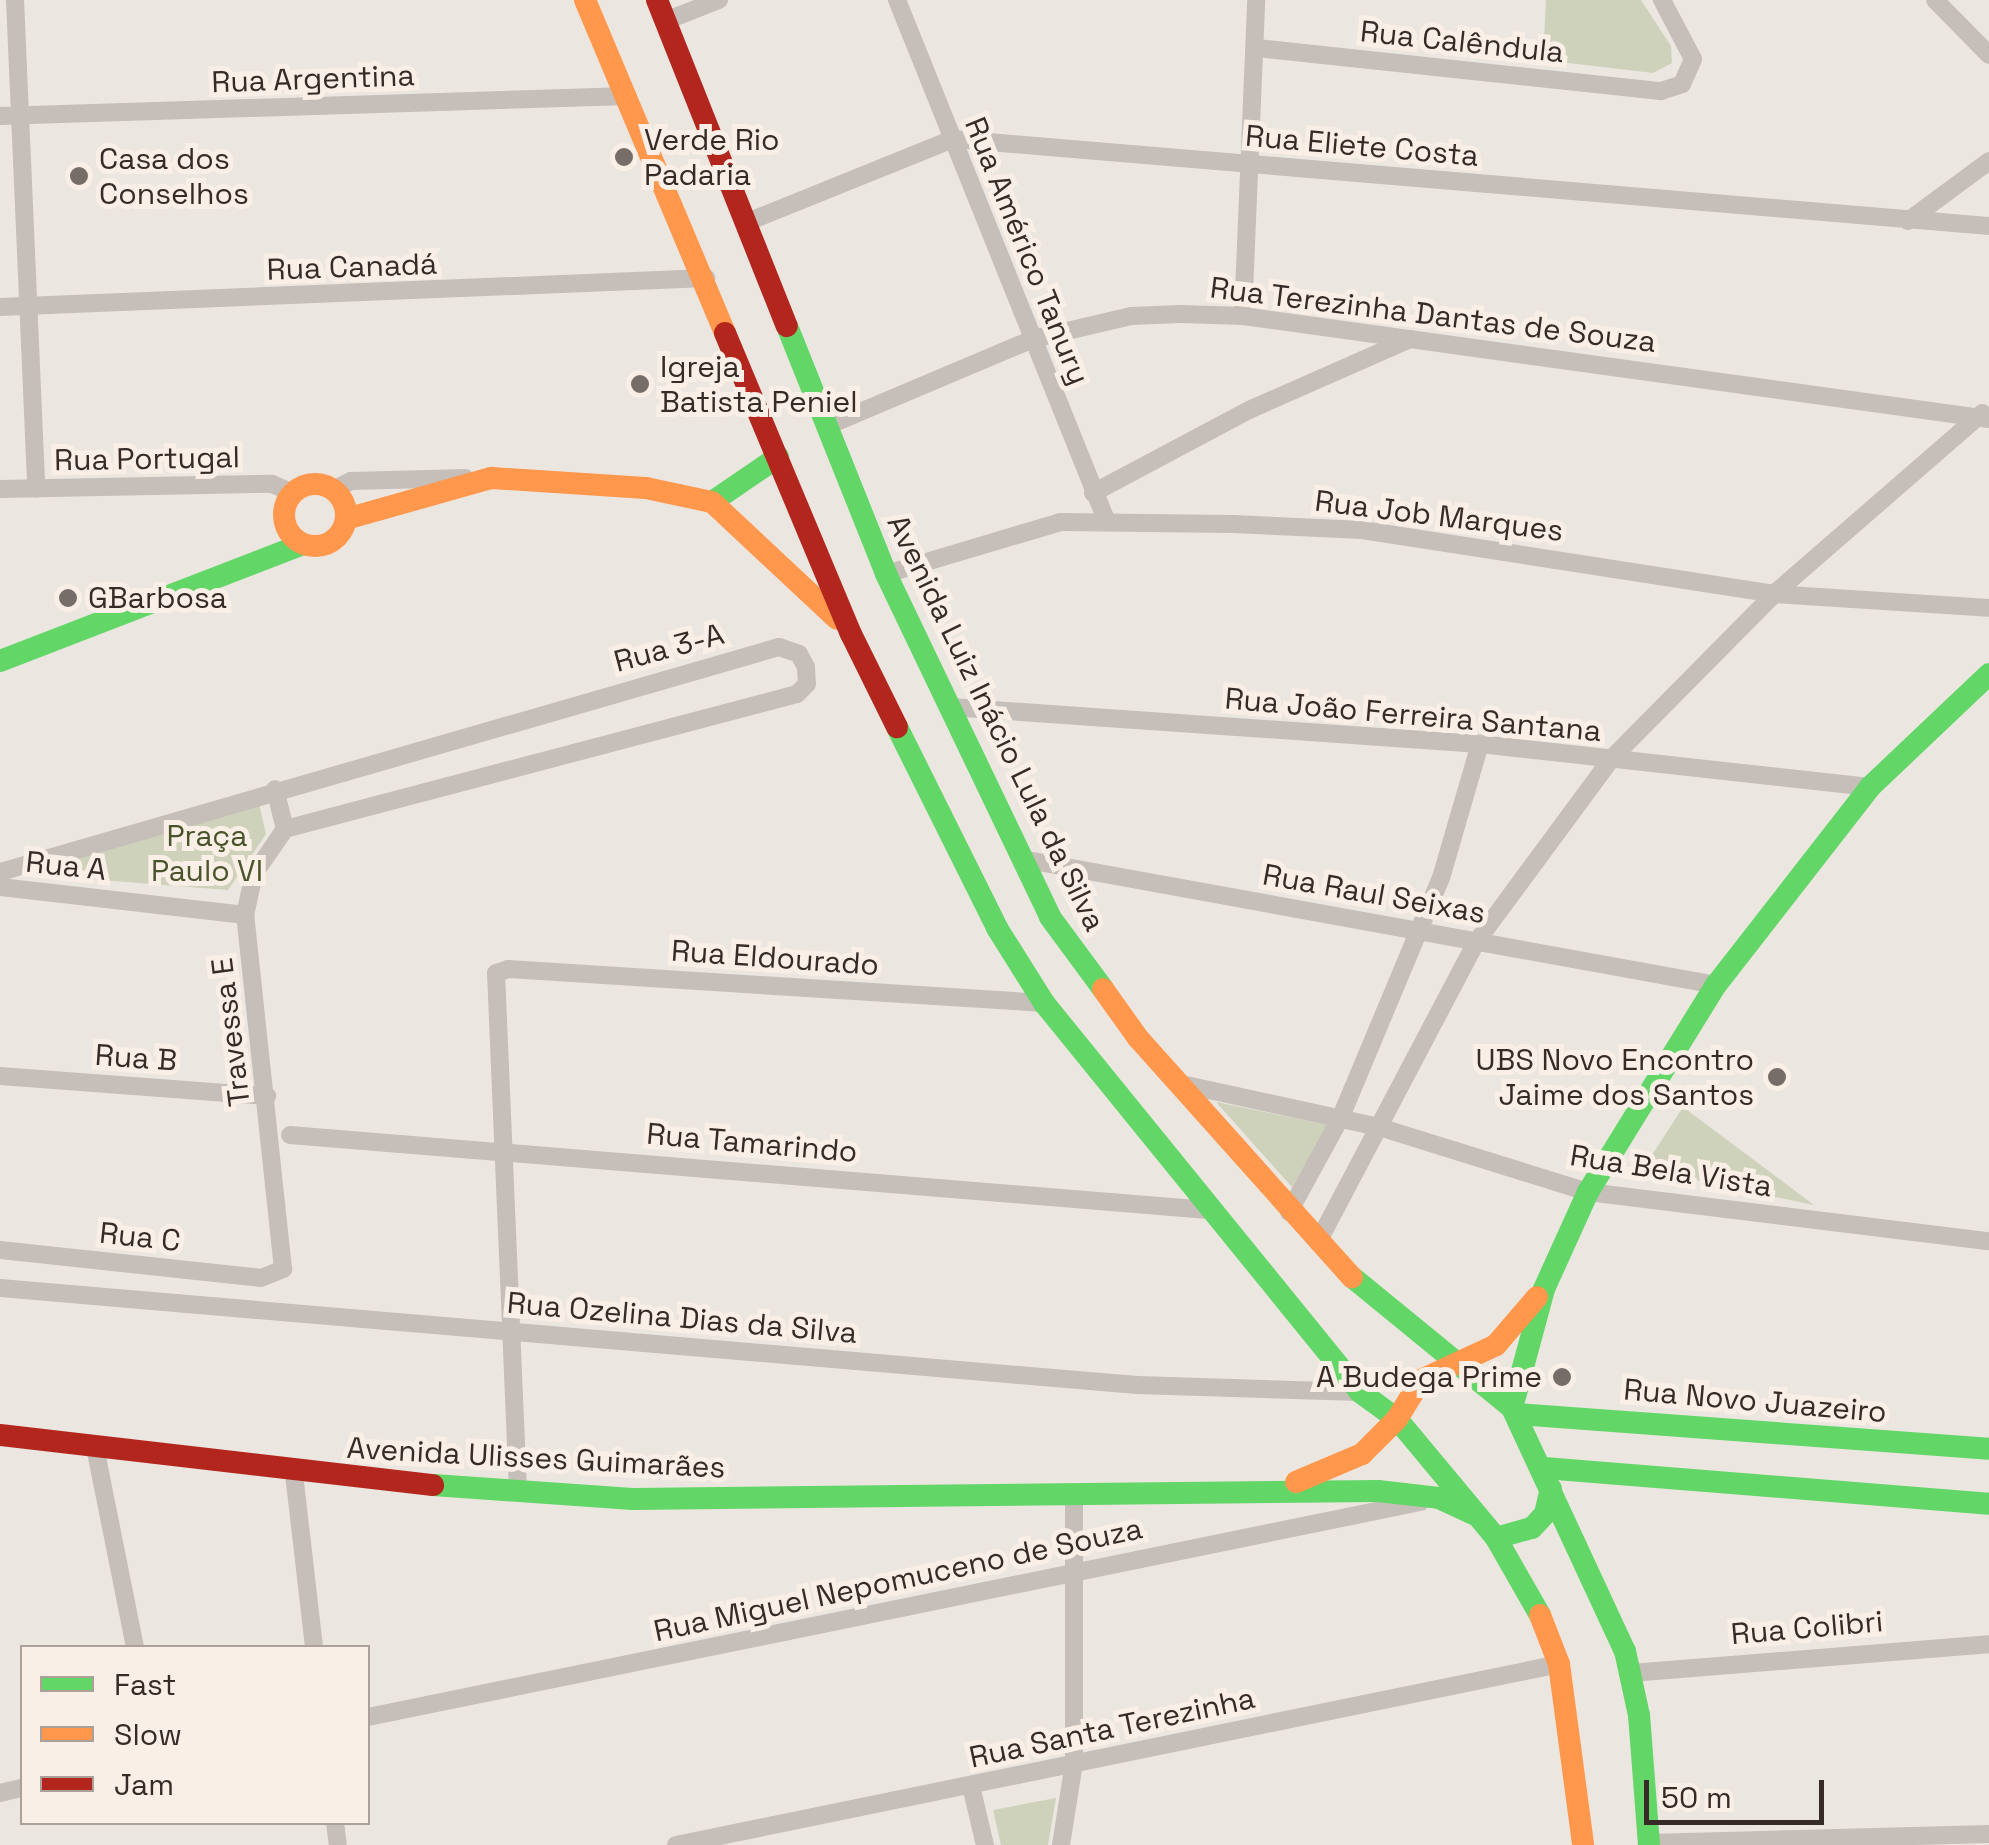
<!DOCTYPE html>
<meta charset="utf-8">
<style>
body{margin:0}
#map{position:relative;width:1989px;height:1845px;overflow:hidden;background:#ece6e0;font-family:"Space Grotesk",sans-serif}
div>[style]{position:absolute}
.green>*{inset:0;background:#ced2ba}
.street>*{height:18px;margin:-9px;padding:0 9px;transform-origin:9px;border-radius:9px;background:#c5beb9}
.fast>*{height:22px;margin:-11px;padding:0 11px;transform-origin:11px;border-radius:11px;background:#63d668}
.slow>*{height:22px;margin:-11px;padding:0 11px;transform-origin:11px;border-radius:11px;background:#ff974d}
.slow>.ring{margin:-11px;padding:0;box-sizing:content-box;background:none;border:22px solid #ff974d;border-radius:50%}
.jam>*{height:22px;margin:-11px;padding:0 11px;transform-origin:11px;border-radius:11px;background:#b3261e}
.dots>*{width:28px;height:28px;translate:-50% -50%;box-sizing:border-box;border:5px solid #faefe6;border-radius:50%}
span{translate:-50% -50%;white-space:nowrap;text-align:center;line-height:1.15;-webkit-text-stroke:10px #faefe6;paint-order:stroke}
.street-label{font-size:30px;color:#362b27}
.poi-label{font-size:30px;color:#362b27}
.left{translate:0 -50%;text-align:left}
.right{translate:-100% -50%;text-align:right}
.park-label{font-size:30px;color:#48552a}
.legend{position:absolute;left:20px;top:1645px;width:350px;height:180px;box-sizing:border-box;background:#faefe6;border:2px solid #aca19a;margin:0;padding:12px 18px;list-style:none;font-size:30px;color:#362b27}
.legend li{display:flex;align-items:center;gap:20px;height:50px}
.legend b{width:50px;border:2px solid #aca19a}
.scale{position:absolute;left:1644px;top:1780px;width:180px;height:45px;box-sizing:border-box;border:5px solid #362b27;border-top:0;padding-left:12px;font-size:30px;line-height:35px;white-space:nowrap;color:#362b27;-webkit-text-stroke:8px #faefe6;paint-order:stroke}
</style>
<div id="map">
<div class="green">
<i style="clip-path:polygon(1546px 0,1641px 0,1671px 46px,1672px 63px,1653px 73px,1543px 60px)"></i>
<i style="clip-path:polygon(258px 799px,266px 834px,228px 890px,25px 874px)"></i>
<i style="clip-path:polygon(1216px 1102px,1328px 1125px,1292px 1187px)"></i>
<i style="clip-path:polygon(1683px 1107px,1814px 1205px,1643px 1169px)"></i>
<i style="clip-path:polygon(1056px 1798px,1048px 1845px,1001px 1845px,993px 1810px)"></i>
</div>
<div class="street">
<i style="left:15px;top:0;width:489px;rotate:87.5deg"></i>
<i style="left:897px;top:0;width:563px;rotate:68.09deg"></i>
<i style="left:1935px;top:0;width:77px;rotate:45.5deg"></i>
<i style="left:665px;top:21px;width:58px;rotate:-21.3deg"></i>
<i style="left:1257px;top:48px;width:406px;rotate:6.1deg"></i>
<i style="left:1661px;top:91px;width:22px;rotate:-18deg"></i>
<i style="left:1682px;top:84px;width:27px;rotate:-66deg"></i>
<i style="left:1693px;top:59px;width:67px;rotate:-117.7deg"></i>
<i style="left:0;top:116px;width:628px;rotate:-1.82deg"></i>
<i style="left:1908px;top:221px;width:101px;rotate:-36.5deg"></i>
<i style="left:745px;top:223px;width:224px;rotate:-22deg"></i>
<i style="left:953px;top:139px;width:1040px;rotate:4.8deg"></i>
<i style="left:0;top:307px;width:707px;rotate:-2.35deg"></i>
<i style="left:1243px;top:316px;width:316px;rotate:-87.6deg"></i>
<i style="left:827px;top:426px;width:224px;rotate:-22.9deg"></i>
<i style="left:1033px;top:339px;width:101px;rotate:-13.2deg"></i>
<i style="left:1131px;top:316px;width:50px;rotate:-2.3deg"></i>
<i style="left:1181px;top:314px;width:62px;rotate:1.8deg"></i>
<i style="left:1243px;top:316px;width:753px;rotate:7.86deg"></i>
<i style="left:0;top:489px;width:272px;rotate:-1.1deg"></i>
<i style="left:272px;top:484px;width:23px;rotate:23deg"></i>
<i style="left:333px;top:490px;width:20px;rotate:-27deg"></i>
<i style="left:351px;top:481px;width:114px;rotate:-1.5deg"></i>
<i style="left:1093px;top:493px;width:177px;rotate:-28deg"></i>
<i style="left:1249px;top:410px;width:176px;rotate:-23.8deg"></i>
<i style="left:886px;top:574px;width:182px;rotate:-16.6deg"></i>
<i style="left:1060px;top:522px;width:173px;rotate:0.7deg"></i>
<i style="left:1233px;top:524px;width:129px;rotate:2.7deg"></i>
<i style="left:1362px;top:530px;width:417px;rotate:8.8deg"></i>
<i style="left:1774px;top:594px;width:215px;rotate:3.7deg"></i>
<i style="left:950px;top:707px;width:531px;rotate:3.99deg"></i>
<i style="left:1480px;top:744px;width:392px;rotate:6.3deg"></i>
<i style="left:1022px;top:859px;width:705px;rotate:10.29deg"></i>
<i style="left:0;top:872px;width:811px;rotate:-16.11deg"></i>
<i style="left:779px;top:647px;width:21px;rotate:19deg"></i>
<i style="left:799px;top:654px;width:15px;rotate:62deg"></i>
<i style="left:806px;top:667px;width:17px;rotate:87deg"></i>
<i style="left:807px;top:684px;width:14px;rotate:135deg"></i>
<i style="left:797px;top:694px;width:529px;rotate:165.23deg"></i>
<i style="left:0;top:887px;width:247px;rotate:6.5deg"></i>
<i style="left:0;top:1076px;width:268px;rotate:4.3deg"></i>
<i style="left:1177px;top:1083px;width:207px;rotate:12.3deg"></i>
<i style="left:1379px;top:1127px;width:219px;rotate:17.3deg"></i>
<i style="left:1588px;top:1192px;width:404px;rotate:7deg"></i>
<i style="left:290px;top:1135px;width:921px;rotate:4.67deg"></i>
<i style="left:1289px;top:1212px;width:106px;rotate:-61.3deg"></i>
<i style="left:1340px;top:1119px;width:261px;rotate:-67.3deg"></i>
<i style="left:1441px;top:878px;width:140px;rotate:-73.8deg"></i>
<i style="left:1318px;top:1242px;width:340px;rotate:-62.2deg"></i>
<i style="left:1477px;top:941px;width:226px;rotate:-53.6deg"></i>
<i style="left:1611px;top:759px;width:232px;rotate:-45.3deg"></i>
<i style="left:1774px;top:594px;width:276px;rotate:-41deg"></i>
<i style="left:0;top:1250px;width:262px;rotate:6.1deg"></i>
<i style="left:261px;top:1278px;width:24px;rotate:-22deg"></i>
<i style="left:283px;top:1269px;width:356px;rotate:-96.1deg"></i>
<i style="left:245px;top:915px;width:42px;rotate:-77.6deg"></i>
<i style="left:254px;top:874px;width:55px;rotate:-55.4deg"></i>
<i style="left:285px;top:829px;width:41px;rotate:-104deg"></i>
<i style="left:0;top:1288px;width:1141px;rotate:4.88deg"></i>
<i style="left:1137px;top:1385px;width:223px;rotate:1.8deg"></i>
<i style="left:95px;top:1447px;width:205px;rotate:78.7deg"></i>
<i style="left:294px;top:1474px;width:175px;rotate:83.4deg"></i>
<i style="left:518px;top:1491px;width:518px;rotate:-92.43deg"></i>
<i style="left:496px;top:973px;width:13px;rotate:-18deg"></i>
<i style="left:508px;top:969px;width:537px;rotate:3.63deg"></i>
<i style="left:1631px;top:1673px;width:359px;rotate:-4.6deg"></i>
<i style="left:368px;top:1717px;width:1074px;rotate:-11.55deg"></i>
<i style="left:971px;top:1786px;width:61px;rotate:76.7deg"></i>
<i style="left:0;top:1793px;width:23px;rotate:-13deg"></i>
<i style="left:335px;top:1822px;width:23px;rotate:83deg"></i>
<i style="left:1649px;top:1843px;width:340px;rotate:-1.5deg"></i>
<i style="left:676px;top:1845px;width:901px;rotate:-11.58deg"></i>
<i style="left:1061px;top:1845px;width:83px;rotate:-81deg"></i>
<i style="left:1074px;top:1763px;width:269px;rotate:-90deg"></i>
</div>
<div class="fast">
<i style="left:787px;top:326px;width:267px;rotate:68.2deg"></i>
<i style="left:886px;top:574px;width:380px;rotate:64.4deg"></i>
<i style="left:1050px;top:917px;width:89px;rotate:53.6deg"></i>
<i style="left:712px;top:502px;width:80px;rotate:-34.3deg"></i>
<i style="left:0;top:661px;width:325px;rotate:-21.1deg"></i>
<i style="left:897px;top:727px;width:225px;rotate:63.5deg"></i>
<i style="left:997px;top:928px;width:89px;rotate:57.9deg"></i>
<i style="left:1044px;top:1003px;width:501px;rotate:50.91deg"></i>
<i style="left:1360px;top:1392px;width:46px;rotate:36.1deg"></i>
<i style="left:1397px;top:1419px;width:155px;rotate:50.2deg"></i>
<i style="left:1496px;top:1538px;width:89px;rotate:60.3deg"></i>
<i style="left:1352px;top:1277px;width:207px;rotate:39.3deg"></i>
<i style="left:1512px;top:1408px;width:268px;rotate:65.1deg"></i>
<i style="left:1625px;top:1651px;width:66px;rotate:77.7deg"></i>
<i style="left:1639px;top:1715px;width:130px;rotate:85.6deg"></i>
<i style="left:1512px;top:1408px;width:123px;rotate:-74.9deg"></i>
<i style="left:1544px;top:1289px;width:107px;rotate:-65.6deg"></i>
<i style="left:1588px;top:1192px;width:243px;rotate:-58.3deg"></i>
<i style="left:1716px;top:985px;width:251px;rotate:-52.1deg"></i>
<i style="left:1870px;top:787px;width:164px;rotate:-43.5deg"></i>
<i style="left:1516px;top:1414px;width:474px;rotate:4.2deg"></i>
<i style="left:1544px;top:1468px;width:446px;rotate:4.6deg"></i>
<i style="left:433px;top:1485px;width:200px;rotate:4deg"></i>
<i style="left:633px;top:1499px;width:745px;rotate:-0.62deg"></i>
<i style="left:1378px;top:1491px;width:61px;rotate:6.5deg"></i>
<i style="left:1439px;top:1498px;width:38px;rotate:25deg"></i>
<i style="left:1496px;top:1538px;width:37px;rotate:-16deg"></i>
<i style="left:1532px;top:1528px;width:19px;rotate:-47deg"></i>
<i style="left:1545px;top:1514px;width:26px;rotate:-77deg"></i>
</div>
<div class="slow">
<i style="left:585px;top:0;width:361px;rotate:67.2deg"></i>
<i class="ring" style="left:284px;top:484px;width:40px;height:40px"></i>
<i style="left:346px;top:519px;width:151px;rotate:-15.8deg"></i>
<i style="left:491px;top:478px;width:155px;rotate:3.7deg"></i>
<i style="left:646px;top:488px;width:67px;rotate:12deg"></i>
<i style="left:712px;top:502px;width:171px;rotate:43.1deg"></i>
<i style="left:1103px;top:989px;width:60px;rotate:54.5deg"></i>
<i style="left:1138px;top:1038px;width:321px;rotate:48.2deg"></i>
<i style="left:1296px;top:1482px;width:72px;rotate:-23deg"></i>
<i style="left:1362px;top:1454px;width:49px;rotate:-45deg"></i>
<i style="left:1397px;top:1419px;width:46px;rotate:-58.4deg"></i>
<i style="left:1421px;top:1380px;width:83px;rotate:-25deg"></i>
<i style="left:1496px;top:1345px;width:63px;rotate:-49.5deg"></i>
<i style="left:1540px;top:1615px;width:53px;rotate:68.8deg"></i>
<i style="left:1559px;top:1664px;width:183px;rotate:82.4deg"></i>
</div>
<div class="jam">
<i style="left:657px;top:0;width:351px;rotate:68.3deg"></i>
<i style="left:725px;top:333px;width:326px;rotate:67.3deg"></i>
<i style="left:851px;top:634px;width:104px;rotate:63.7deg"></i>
<i style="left:0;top:1435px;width:436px;rotate:6.6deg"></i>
</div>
<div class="dots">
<i style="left:624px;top:157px;background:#766c68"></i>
<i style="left:79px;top:176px;background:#766c68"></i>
<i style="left:640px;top:384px;background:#766c68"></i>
<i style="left:68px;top:598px;background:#766c68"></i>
<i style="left:1777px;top:1077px;background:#766c68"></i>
<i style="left:1562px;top:1377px;background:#766c68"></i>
</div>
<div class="street-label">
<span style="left:1462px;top:42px;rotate:6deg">Rua Calêndula</span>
<span style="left:313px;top:79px;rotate:-2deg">Rua Argentina</span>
<span style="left:1362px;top:146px;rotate:5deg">Rua Eliete Costa</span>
<span style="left:1027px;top:251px;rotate:68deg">Rua Américo Tanury</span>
<span style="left:352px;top:267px;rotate:-2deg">Rua Canadá</span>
<span style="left:1433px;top:315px;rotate:7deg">Rua Terezinha Dantas de Souza</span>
<span style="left:147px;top:459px;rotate:-1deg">Rua Portugal</span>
<span style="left:1439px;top:516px;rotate:7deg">Rua Job Marques</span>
<span style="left:669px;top:648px;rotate:-15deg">Rua 3-A</span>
<span style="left:1413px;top:715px;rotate:5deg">Rua João Ferreira Santana</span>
<span style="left:996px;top:723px;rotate:64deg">Avenida Luiz Inácio Lula da Silva</span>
<span style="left:66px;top:866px;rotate:6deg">Rua A</span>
<span style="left:1374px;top:894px;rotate:10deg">Rua Raul Seixas</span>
<span style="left:775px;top:958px;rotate:4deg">Rua Eldourado</span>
<span style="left:231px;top:1032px;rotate:-97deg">Travessa E</span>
<span style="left:136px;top:1058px;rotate:4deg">Rua B</span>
<span style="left:752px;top:1143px;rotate:5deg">Rua Tamarindo</span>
<span style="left:1671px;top:1171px;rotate:9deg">Rua Bela Vista</span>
<span style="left:140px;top:1237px;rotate:6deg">Rua C</span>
<span style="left:682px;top:1318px;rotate:5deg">Rua Ozelina Dias da Silva</span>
<span style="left:1755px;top:1401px;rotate:5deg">Rua Novo Juazeiro</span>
<span style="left:536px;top:1458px;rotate:3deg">Avenida Ulisses Guimarães</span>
<span style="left:898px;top:1580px;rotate:-12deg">Rua Miguel Nepomuceno de Souza</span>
<span style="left:1807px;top:1628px;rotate:-5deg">Rua Colibri</span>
<span style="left:1112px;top:1728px;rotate:-12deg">Rua Santa Terezinha</span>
</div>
<div class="poi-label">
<span class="left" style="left:644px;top:157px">Verde Rio<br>Padaria</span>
<span class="left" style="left:99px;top:176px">Casa dos<br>Conselhos</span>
<span class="left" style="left:660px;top:384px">Igreja<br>Batista Peniel</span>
<span class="left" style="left:88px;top:598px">GBarbosa</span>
<span class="right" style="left:1754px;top:1077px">UBS Novo Encontro<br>Jaime dos Santos</span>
<span class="right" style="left:1542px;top:1377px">A Budega Prime</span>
</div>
<div class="park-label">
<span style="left:207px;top:853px">Praça<br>Paulo VI</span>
</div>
<ul class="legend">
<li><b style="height:12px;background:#63d668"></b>Fast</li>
<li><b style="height:12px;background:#ff974d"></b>Slow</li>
<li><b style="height:12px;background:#b3261e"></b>Jam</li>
</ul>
<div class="scale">50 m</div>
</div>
